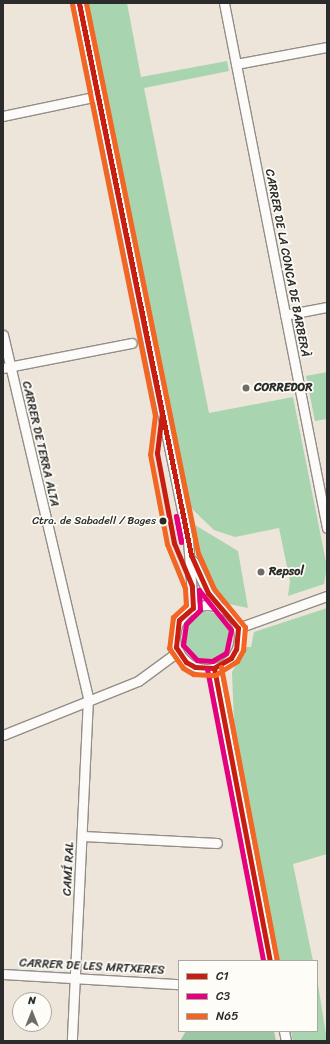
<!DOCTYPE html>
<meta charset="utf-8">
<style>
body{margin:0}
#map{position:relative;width:330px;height:1044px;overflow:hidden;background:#ede5d9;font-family:Sriracha,sans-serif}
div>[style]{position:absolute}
.green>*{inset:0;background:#a8d4af}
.round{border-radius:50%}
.forest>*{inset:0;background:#9dc6a4}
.roads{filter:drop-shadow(1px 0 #928e88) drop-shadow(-1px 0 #928e88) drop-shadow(0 1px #928e88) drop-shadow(0 -1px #928e88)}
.minor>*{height:9px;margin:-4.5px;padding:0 4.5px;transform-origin:4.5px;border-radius:4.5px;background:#fcfbf9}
.minor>.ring{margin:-4.5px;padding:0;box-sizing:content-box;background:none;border:9px solid #fcfbf9;border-radius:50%}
.bus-1>*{height:5px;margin:-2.5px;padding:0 2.5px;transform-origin:2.5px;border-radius:2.5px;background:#c81d11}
.bus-2>*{height:5px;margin:-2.5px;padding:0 2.5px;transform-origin:2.5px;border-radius:2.5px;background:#e5007d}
.bus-3>*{height:5px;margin:-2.5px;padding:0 2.5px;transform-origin:2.5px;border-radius:2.5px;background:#f26522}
.dots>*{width:11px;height:11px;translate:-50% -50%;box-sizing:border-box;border:2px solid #fdfcf7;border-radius:50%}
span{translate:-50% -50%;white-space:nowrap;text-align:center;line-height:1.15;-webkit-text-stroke:3.5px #fdfcf7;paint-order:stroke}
.bus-label{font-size:11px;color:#2b2b2b}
.right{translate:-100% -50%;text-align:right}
.street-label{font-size:12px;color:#2b2b2b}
.poi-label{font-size:12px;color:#2b2b2b;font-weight:700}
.left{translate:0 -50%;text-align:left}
.frame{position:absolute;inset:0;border:4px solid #2b2b2b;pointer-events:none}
.legend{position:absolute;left:178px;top:960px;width:140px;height:72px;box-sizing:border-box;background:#fdfcf7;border:1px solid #a9a8a5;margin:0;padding:5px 7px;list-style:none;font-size:12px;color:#2b2b2b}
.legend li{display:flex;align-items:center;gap:8px;height:20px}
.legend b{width:20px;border:1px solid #a9a8a5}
.north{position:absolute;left:12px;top:992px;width:40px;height:40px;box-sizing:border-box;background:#fdfcf7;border:1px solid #a9a8a5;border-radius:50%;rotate:0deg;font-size:11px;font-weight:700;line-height:16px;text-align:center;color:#2b2b2b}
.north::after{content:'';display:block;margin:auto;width:14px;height:18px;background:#6f6c68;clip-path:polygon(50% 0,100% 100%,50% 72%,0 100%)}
</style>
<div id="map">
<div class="green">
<i style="clip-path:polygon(85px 3px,127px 3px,141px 77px,227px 61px,229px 71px,144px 88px,209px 413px,293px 397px,327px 567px,324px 584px,288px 596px,290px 581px,279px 528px,235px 537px,214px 530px,189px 506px,184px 496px)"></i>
<i style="clip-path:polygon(327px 372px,327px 419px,315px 421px,306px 376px)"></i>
<i style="clip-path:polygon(195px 525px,238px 551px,248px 608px,229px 604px,207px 581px)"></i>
<i style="clip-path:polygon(327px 608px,327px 854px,293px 864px,313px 961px,277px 961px,235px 747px,232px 672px,246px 647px,251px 647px,254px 632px)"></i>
<i class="round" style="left:183px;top:612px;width:48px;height:48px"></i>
<i style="clip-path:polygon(317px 978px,327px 1041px,293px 1041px,291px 1031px,317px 1031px)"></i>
</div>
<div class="forest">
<i style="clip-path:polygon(186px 1031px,274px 1031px,276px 1041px,180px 1041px)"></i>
</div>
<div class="roads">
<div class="minor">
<i style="left:79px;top:3px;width:548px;rotate:78.53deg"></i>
<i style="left:188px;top:540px;width:68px;rotate:85.8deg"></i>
<i style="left:224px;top:3px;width:535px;rotate:78.9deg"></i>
<i style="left:236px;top:64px;width:93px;rotate:-10.6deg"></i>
<i style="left:3px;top:116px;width:97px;rotate:-11.9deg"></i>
<i style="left:285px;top:315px;width:43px;rotate:-10.8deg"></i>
<i style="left:3px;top:335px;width:373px;rotate:76.8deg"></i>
<i style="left:88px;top:698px;width:343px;rotate:92.7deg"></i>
<i style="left:3px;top:368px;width:131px;rotate:-11deg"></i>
<i style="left:193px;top:561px;width:35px;rotate:65deg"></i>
<i style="left:208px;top:593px;width:19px;rotate:51deg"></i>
<i class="ring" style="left:175px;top:605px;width:55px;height:55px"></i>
<i style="left:238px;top:628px;width:95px;rotate:-19.8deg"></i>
<i style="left:214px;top:668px;width:298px;rotate:79.2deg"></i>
<i style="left:3px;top:735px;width:145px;rotate:-21.8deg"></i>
<i style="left:138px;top:681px;width:42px;rotate:-36.3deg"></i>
<i style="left:172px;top:656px;width:8px;rotate:-7deg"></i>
<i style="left:83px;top:836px;width:134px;rotate:3deg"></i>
<i style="left:3px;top:974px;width:176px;rotate:3.3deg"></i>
<i style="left:284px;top:1031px;width:10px;rotate:79deg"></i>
</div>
</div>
<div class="bus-1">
<i style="left:79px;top:3px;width:563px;rotate:78.53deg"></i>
<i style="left:191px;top:555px;width:42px;rotate:65.9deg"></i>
<i style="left:208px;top:593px;width:46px;rotate:49.4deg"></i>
<i style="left:238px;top:628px;width:21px;rotate:95deg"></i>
<i style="left:236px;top:649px;width:10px;rotate:119deg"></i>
<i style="left:231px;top:658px;width:20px;rotate:150deg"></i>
<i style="left:214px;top:668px;width:19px;rotate:-177deg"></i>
<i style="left:195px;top:667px;width:10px;rotate:-151deg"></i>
<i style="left:186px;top:662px;width:18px;rotate:-124deg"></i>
<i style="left:176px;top:647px;width:27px;rotate:-84deg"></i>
<i style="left:179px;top:620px;width:18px;rotate:-41deg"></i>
<i style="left:193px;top:608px;width:22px;rotate:-93deg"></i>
<i style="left:192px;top:586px;width:47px;rotate:-112.7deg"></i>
<i style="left:174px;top:543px;width:92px;rotate:-100.7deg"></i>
<i style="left:157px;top:453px;width:38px;rotate:-83deg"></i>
<i style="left:162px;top:415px;width:420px;rotate:-101.4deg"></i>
<i style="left:214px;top:668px;width:298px;rotate:79.2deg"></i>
</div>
<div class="bus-2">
<i style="left:176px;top:516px;width:26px;rotate:79deg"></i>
<i style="left:181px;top:542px;width:1px;rotate:-90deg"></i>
<i style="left:181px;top:541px;width:25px;rotate:-101deg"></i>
<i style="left:199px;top:590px;width:51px;rotate:51.3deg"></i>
<i style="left:231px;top:630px;width:24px;rotate:102deg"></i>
<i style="left:226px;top:653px;width:16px;rotate:150deg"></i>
<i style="left:212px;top:661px;width:15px;rotate:-176deg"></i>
<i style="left:197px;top:660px;width:21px;rotate:-133deg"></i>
<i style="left:183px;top:645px;width:21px;rotate:-82deg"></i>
<i style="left:186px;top:624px;width:20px;rotate:-45deg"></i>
<i style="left:200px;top:610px;width:20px;rotate:-93deg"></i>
<i style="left:207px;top:669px;width:297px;rotate:79.1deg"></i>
</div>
<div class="bus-3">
<i style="left:72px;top:4px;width:419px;rotate:78.6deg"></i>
<i style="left:155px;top:415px;width:39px;rotate:97deg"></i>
<i style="left:150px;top:454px;width:92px;rotate:79.3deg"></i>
<i style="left:167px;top:544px;width:48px;rotate:67.8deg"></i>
<i style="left:185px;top:588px;width:17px;rotate:87deg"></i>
<i style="left:186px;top:605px;width:18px;rotate:137deg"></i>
<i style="left:173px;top:617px;width:31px;rotate:97deg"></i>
<i style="left:169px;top:648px;width:24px;rotate:55deg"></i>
<i style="left:183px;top:668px;width:12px;rotate:31deg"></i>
<i style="left:193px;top:674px;width:22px;rotate:3deg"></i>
<i style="left:215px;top:675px;width:26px;rotate:-32deg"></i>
<i style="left:237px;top:661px;width:13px;rotate:-61deg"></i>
<i style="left:243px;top:650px;width:23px;rotate:-85deg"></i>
<i style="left:245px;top:627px;width:49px;rotate:-129.2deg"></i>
<i style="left:214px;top:589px;width:39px;rotate:-114deg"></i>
<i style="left:198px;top:553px;width:561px;rotate:-101.51deg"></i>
<i style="left:221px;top:667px;width:298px;rotate:79.2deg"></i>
</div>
<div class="dots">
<i style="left:246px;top:388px;background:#6f6c68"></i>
<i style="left:163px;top:521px;background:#2b2b2b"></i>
<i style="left:261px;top:572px;background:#6f6c68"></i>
</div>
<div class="bus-label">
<span class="right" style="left:156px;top:521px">Ctra. de Sabadell / Bages</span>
</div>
<div class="street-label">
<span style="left:287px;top:263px;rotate:79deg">CARRER DE LA CONCA DE BARBERÀ</span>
<span style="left:40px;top:444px;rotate:77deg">CARRER DE TERRA ALTA</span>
<span style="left:69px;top:869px;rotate:-87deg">CAMÍ RAL</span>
<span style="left:92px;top:967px;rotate:3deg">CARRER DE LES MRTXERES</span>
</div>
<div class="poi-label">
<span class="left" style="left:254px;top:388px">CORREDOR</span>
<span class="left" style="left:269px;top:572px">Repsol</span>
</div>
<div class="frame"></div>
<ul class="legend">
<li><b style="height:5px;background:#c81d11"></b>C1</li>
<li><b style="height:5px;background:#e5007d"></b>C3</li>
<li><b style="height:5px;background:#f26522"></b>N65</li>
</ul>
<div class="north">N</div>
</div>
